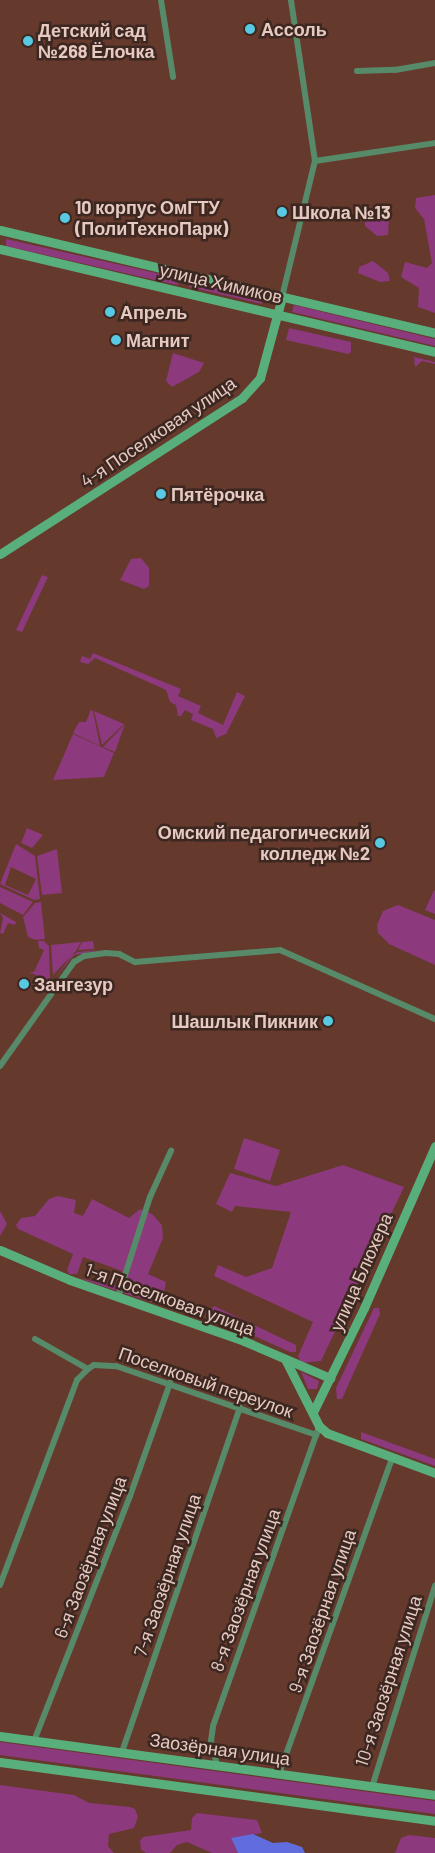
<!DOCTYPE html>
<meta charset="utf-8">
<style>
body{margin:0}
#map{position:relative;width:435px;height:1853px;overflow:hidden;background:#66392d;font-family:Barlow,sans-serif}
div>[style]{position:absolute}
.green>*{inset:0;background:#8c397d}
.water>*{inset:0;background:#616ddd}
.street>*{height:6px;margin:-3px;padding:0 3px;transform-origin:3px;border-radius:3px;background:#568a69}
.secondary>*{height:9px;margin:-4.5px;padding:0 4.5px;transform-origin:4.5px;border-radius:4.5px;background:#59af7b}
.dots>*{width:14px;height:14px;translate:-50% -50%;box-sizing:border-box;border:2px solid #3c2721;border-radius:50%}
span{translate:-50% -50%;white-space:nowrap;text-align:center;line-height:1.15;-webkit-text-stroke:5px #3c2721;paint-order:stroke}
.poi-label{font-size:18px;color:#e6cac2;font-weight:700}
.left{translate:0 -50%;text-align:left}
.right{translate:-100% -50%;text-align:right}
.street-label{font-size:18px;color:#e6cac2}
</style>
<div id="map">
<div class="green">
<i style="clip-path:polygon(435px 195px,435px 313px,418px 307px,419px 288px,401px 277px,405px 262px,427px 268px,432px 263px,424px 219px,415px 208px,416px 198px)"></i>
<i style="clip-path:polygon(373px 212px,389px 218px,388px 235px,377px 236px,365px 226px,364px 213px)"></i>
<i style="clip-path:polygon(6px 239px,178px 278px,180px 282px,177px 285px,6px 246px)"></i>
<i style="clip-path:polygon(373px 261px,388px 273px,390px 281px,380px 282px,358px 273px,359px 267px)"></i>
<i style="clip-path:polygon(191px 282px,263px 298px,262px 304px,189px 287px)"></i>
<i style="clip-path:polygon(294px 305px,435px 339px,435px 346px,292px 312px)"></i>
<i style="clip-path:polygon(289px 328px,351px 342px,351px 352px,348px 354px,286px 340px)"></i>
<i style="clip-path:polygon(173px 353px,204px 363px,199px 372px,172px 387px,166px 381px)"></i>
<i style="clip-path:polygon(414px 357px,435px 362px,435px 364px,422px 361px,415px 367px)"></i>
<i style="clip-path:polygon(141px 558px,149px 568px,149px 586px,144px 589px,120px 580px,131px 559px)"></i>
<i style="clip-path:polygon(42px 575px,48px 577px,22px 632px,16px 630px)"></i>
<i style="clip-path:polygon(93px 653px,181px 689px,178px 696px,201px 706px,198px 713px,223px 725px,237px 692px,245px 696px,226px 734px,216px 738px,213px 729px,191px 720px,193px 714px,185px 710px,181px 716px,178px 716px,176px 705px,170px 702px,166px 690px,95px 658px,88px 664px,80px 662px,82px 656px,90px 659px)"></i>
<i style="clip-path:polygon(91px 710px,93px 711px,100px 746px,73px 733px,79px 722px,86px 722px)"></i>
<i style="clip-path:polygon(94px 711px,124px 724px,102px 745px)"></i>
<i style="clip-path:polygon(125px 724px,115px 752px,103px 747px)"></i>
<i style="clip-path:polygon(73px 734px,114px 753px,104px 777px,53px 780px)"></i>
<i style="clip-path:polygon(27px 828px,43px 835px,32px 848px,21px 843px)"></i>
<i style="clip-path:polygon(evenodd,16px 844px,35px 856px,40px 899px,34px 900px,0 884px,16px 844px,11px 867px,36px 879px,28px 895px,5px 885px,11px 867px)"></i>
<i style="clip-path:polygon(57px 849px,62px 893px,42px 895px,37px 856px)"></i>
<i style="clip-path:polygon(0 887px,33px 902px,23px 915px,0 903px)"></i>
<i style="clip-path:polygon(434px 890px,435px 891px,435px 914px,425px 910px)"></i>
<i style="clip-path:polygon(41px 902px,45px 939px,36px 940px,28px 937px,23px 917px,35px 903px)"></i>
<i style="clip-path:polygon(398px 905px,435px 920px,435px 965px,389px 944px,378px 933px,377px 925px,383px 911px)"></i>
<i style="clip-path:polygon(0 913px,16px 922px,15px 925px,8px 923px,3px 934px,0 933px,3px 918px)"></i>
<i style="clip-path:polygon(38px 941px,44px 941px,49px 946px,50px 981px,29px 972px,34px 972px,44px 950px,39px 948px)"></i>
<i style="clip-path:polygon(93px 941px,94px 949px,78px 950px,82px 942px)"></i>
<i style="clip-path:polygon(81px 942px,76px 951px,53px 975px,51px 945px)"></i>
<i style="clip-path:polygon(100px 950px,74px 955px,53px 981px,72px 955px,78px 952px)"></i>
<i style="clip-path:polygon(244px 1138px,280px 1150px,270px 1181px,234px 1169px)"></i>
<i style="clip-path:polygon(343px 1165px,404px 1187px,321px 1361px,301px 1363px,298px 1356px,313px 1322px,214px 1276px,218px 1265px,246px 1277px,272px 1268px,291px 1212px,235px 1206px,232px 1212px,216px 1204px,230px 1173px,276px 1186px)"></i>
<i style="clip-path:polygon(58px 1196px,76px 1200px,74px 1213px,83px 1216px,92px 1199px,129px 1218px,140px 1209px,152px 1214px,162px 1225px,163px 1238px,148px 1274px,166px 1282px,163px 1299px,159px 1303px,151px 1302px,78px 1278px,117px 1286px,122px 1271px,83px 1257px,77px 1274px,69px 1274px,67px 1270px,73px 1254px,18px 1229px,16px 1225px,21px 1218px,35px 1216px,49px 1199px)"></i>
<i style="clip-path:polygon(0 1211px,7px 1224px,0 1236px)"></i>
<i style="clip-path:polygon(214px 1306px,296px 1345px,296px 1352px,290px 1352px,206px 1314px)"></i>
<i style="clip-path:polygon(374px 1308px,379px 1308px,380px 1314px,342px 1399px,337px 1399px,336px 1388px)"></i>
<i style="clip-path:polygon(301px 1372px,319px 1381px,317px 1389px,308px 1389px)"></i>
<i style="clip-path:polygon(361px 1432px,435px 1459px,435px 1466px,361px 1439px)"></i>
<i style="clip-path:polygon(0 1742px,435px 1801px,435px 1814px,0 1755px)"></i>
<i style="clip-path:polygon(0 1785px,74px 1795px,89px 1803px,130px 1807px,135px 1809px,138px 1817px,134px 1828px,109px 1834px,108px 1846px,114px 1853px,0 1853px)"></i>
<i style="clip-path:polygon(197px 1813px,257px 1820px,262px 1833px,231px 1838px,238px 1853px,212px 1853px,187px 1842px,177px 1845px,170px 1853px,146px 1853px,141px 1850px,140px 1841px,143px 1837px,191px 1830px,192px 1818px)"></i>
<i style="clip-path:polygon(409px 1835px,435px 1838px,435px 1853px,395px 1853px,401px 1838px)"></i>
</div>
<div class="water">
<i style="clip-path:polygon(253px 1834px,273px 1843px,287px 1842px,302px 1847px,305px 1853px,238px 1853px,231px 1838px)"></i>
</div>
<div class="street">
<i style="left:161px;top:0;width:78px;rotate:81.1deg"></i>
<i style="left:357px;top:71px;width:38px;rotate:-2deg"></i>
<i style="left:395px;top:70px;width:41px;rotate:-9.9deg"></i>
<i style="left:315px;top:161px;width:121px;rotate:-8.5deg"></i>
<i style="left:282px;top:297px;width:140px;rotate:-76.4deg"></i>
<i style="left:315px;top:161px;width:163px;rotate:-98.5deg"></i>
<i style="left:0;top:1066px;width:128px;rotate:-54.6deg"></i>
<i style="left:74px;top:962px;width:12px;rotate:-31deg"></i>
<i style="left:84px;top:956px;width:22px;rotate:-8deg"></i>
<i style="left:106px;top:953px;width:13px;rotate:4deg"></i>
<i style="left:119px;top:954px;width:18px;rotate:27deg"></i>
<i style="left:135px;top:962px;width:145px;rotate:-4.7deg"></i>
<i style="left:280px;top:950px;width:170px;rotate:24deg"></i>
<i style="left:118px;top:1297px;width:105px;rotate:-72.3deg"></i>
<i style="left:150px;top:1197px;width:51px;rotate:-65.5deg"></i>
<i style="left:35px;top:1339px;width:61px;rotate:29.5deg"></i>
<i style="left:88px;top:1369px;width:7px;rotate:-34deg"></i>
<i style="left:94px;top:1365px;width:22px;rotate:3deg"></i>
<i style="left:116px;top:1366px;width:212px;rotate:19deg"></i>
<i style="left:0;top:1585px;width:219px;rotate:-69.4deg"></i>
<i style="left:77px;top:1380px;width:16px;rotate:-45deg"></i>
<i style="left:34px;top:1741px;width:263px;rotate:-68.6deg"></i>
<i style="left:130px;top:1496px;width:120px;rotate:-70.5deg"></i>
<i style="left:122px;top:1752px;width:364px;rotate:-71.1deg"></i>
<i style="left:217px;top:1765px;width:25px;rotate:-104deg"></i>
<i style="left:211px;top:1741px;width:15px;rotate:-82deg"></i>
<i style="left:213px;top:1726px;width:318px;rotate:-70.5deg"></i>
<i style="left:279px;top:1774px;width:336px;rotate:-70.3deg"></i>
<i style="left:372px;top:1787px;width:211px;rotate:-72.6deg"></i>
</div>
<div class="secondary">
<i style="left:0;top:230px;width:447px;rotate:13.3deg"></i>
<i style="left:0;top:249px;width:447px;rotate:13.3deg"></i>
<i style="left:0;top:554px;width:288px;rotate:-32.8deg"></i>
<i style="left:242px;top:398px;width:27px;rotate:-48deg"></i>
<i style="left:260px;top:378px;width:84px;rotate:-74.8deg"></i>
<i style="left:0;top:1250px;width:76px;rotate:23.2deg"></i>
<i style="left:70px;top:1280px;width:184px;rotate:19.3deg"></i>
<i style="left:244px;top:1341px;width:94px;rotate:23.3deg"></i>
<i style="left:285px;top:1359px;width:75px;rotate:63.1deg"></i>
<i style="left:319px;top:1426px;width:11px;rotate:41deg"></i>
<i style="left:327px;top:1433px;width:115px;rotate:20.3deg"></i>
<i style="left:314px;top:1410px;width:114px;rotate:-63.9deg"></i>
<i style="left:364px;top:1308px;width:177px;rotate:-66.3deg"></i>
<i style="left:0;top:1736px;width:439px;rotate:7.7deg"></i>
<i style="left:0;top:1762px;width:439px;rotate:7.7deg"></i>
</div>
<div class="dots">
<i style="left:250px;top:29px;background:#57c9e3"></i>
<i style="left:28px;top:41px;background:#57c9e3"></i>
<i style="left:282px;top:212px;background:#57c9e3"></i>
<i style="left:65px;top:218px;background:#57c9e3"></i>
<i style="left:110px;top:312px;background:#57c9e3"></i>
<i style="left:116px;top:340px;background:#57c9e3"></i>
<i style="left:161px;top:494px;background:#57c9e3"></i>
<i style="left:380px;top:843px;background:#57c9e3"></i>
<i style="left:24px;top:984px;background:#57c9e3"></i>
<i style="left:328px;top:1021px;background:#57c9e3"></i>
</div>
<div class="poi-label">
<span class="left" style="left:261px;top:29px">Ассоль</span>
<span class="left" style="left:38px;top:41px">Детский сад<br>№268 Ёлочка</span>
<span class="left" style="left:75px;top:218px">10 корпус ОмГТУ<br>(ПолиТехноПарк)</span>
<span class="left" style="left:292px;top:212px">Школа №13</span>
<span class="left" style="left:120px;top:312px">Апрель</span>
<span class="left" style="left:126px;top:340px">Магнит</span>
<span class="left" style="left:171px;top:494px">Пятёрочка</span>
<span class="right" style="left:370px;top:843px">Омский педагогический<br>колледж №2</span>
<span class="left" style="left:34px;top:984px">Зангезур</span>
<span class="right" style="left:318px;top:1021px">Шашлык Пикник</span>
</div>
<div class="street-label">
<span style="left:221px;top:283px;rotate:13deg">улица Химиков</span>
<span style="left:158px;top:432px;rotate:-34deg">4-я Поселковая улица</span>
<span style="left:361px;top:1272px;rotate:-66deg">улица Блюхера</span>
<span style="left:170px;top:1299px;rotate:20deg">1-я Поселковая улица</span>
<span style="left:206px;top:1382px;rotate:19deg">Поселковый переулок</span>
<span style="left:90px;top:1557px;rotate:-69deg">6-я Заозёрная улица</span>
<span style="left:167px;top:1575px;rotate:-71deg">7-я Заозёрная улица</span>
<span style="left:245px;top:1590px;rotate:-70deg">8-я Заозёрная улица</span>
<span style="left:322px;top:1611px;rotate:-71deg">9-я Заозёрная улица</span>
<span style="left:388px;top:1681px;rotate:-72deg">10-я Заозёрная улица</span>
<span style="left:220px;top:1749px;rotate:8deg">Заозёрная улица</span>
</div>
</div>
